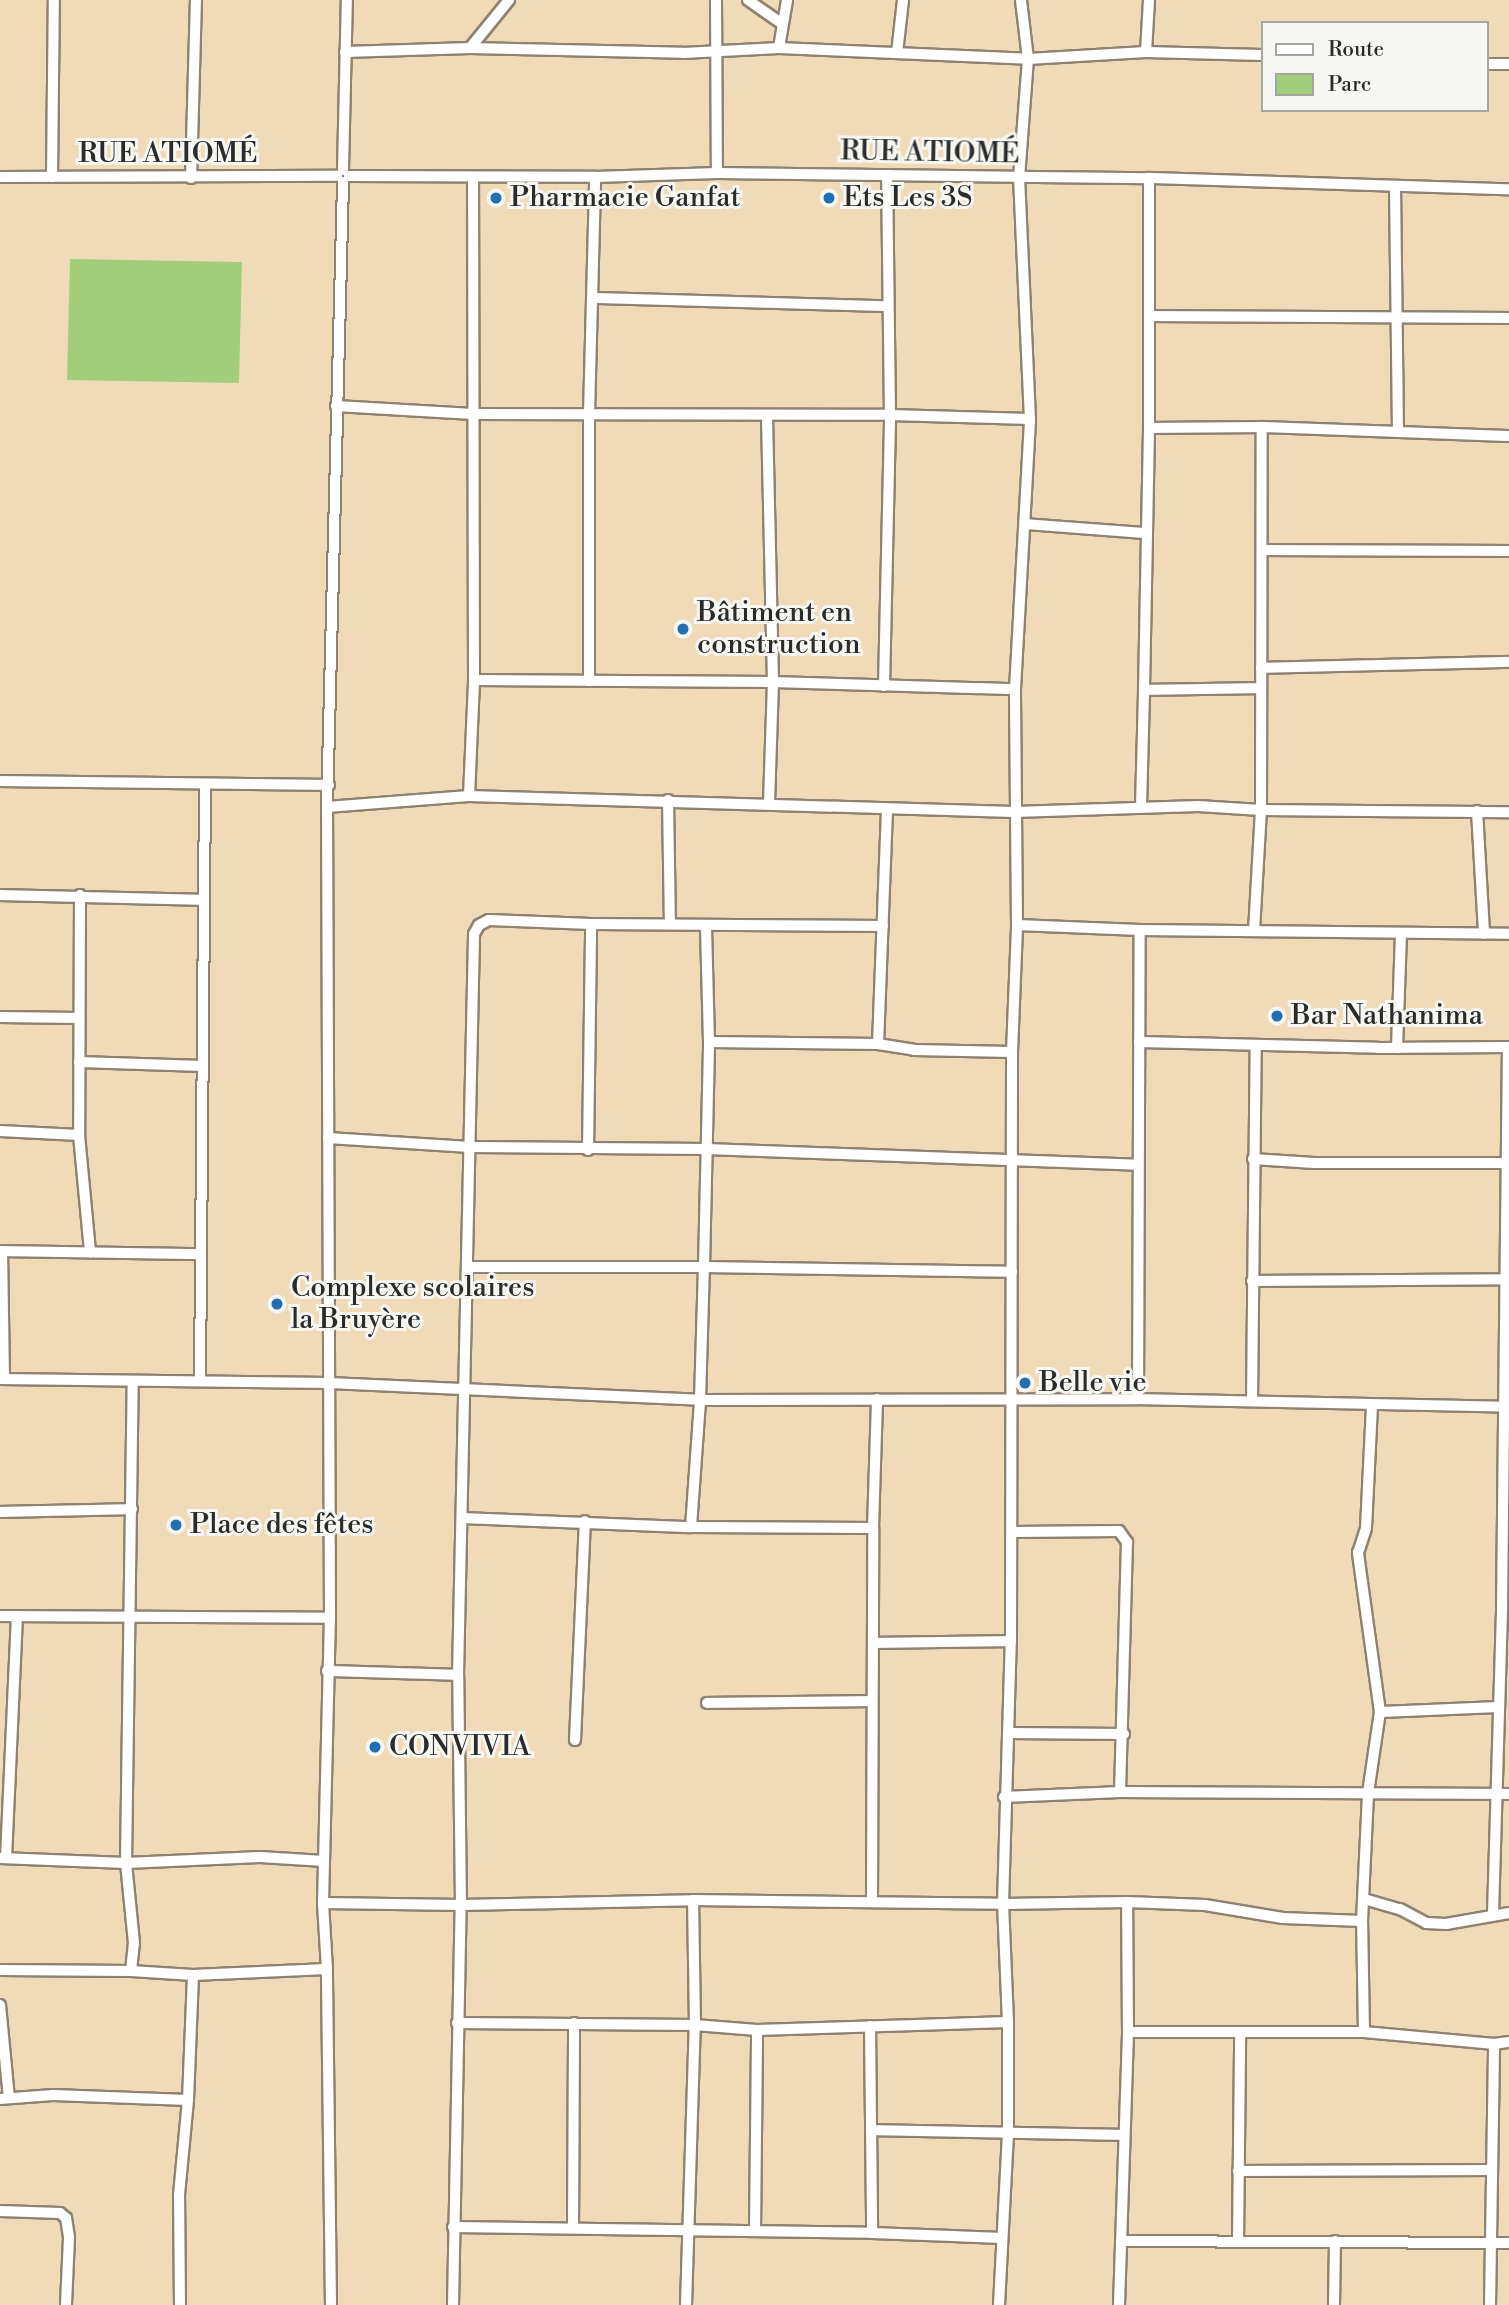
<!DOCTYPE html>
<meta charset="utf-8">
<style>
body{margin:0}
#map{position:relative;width:1509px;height:2305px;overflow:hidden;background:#f0dbb9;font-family:"Libre Bodoni",serif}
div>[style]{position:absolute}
.green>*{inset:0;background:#a2ce7b}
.roads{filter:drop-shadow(2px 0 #8e8372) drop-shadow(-2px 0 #8e8372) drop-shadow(0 2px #8e8372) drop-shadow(0 -2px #8e8372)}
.minor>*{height:10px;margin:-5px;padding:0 5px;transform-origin:5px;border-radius:5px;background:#fff}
.dots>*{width:19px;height:19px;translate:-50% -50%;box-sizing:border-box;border:4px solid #f6f6f2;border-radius:50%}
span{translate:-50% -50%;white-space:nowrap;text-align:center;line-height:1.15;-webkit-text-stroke:6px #f6f6f2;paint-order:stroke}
.street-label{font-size:28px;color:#2b2b2b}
.poi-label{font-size:28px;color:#2b2b2b}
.left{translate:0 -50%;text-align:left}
.legend{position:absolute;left:1261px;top:21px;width:228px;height:91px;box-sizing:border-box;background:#f6f6f2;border:2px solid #a5a5a2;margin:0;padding:9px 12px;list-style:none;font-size:21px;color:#2b2b2b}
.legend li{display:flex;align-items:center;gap:14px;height:35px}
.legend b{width:35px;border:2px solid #a5a5a2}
</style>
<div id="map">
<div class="green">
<i style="clip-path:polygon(70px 259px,242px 262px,239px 383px,67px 380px)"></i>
</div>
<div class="roads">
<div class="minor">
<i style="left:716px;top:0;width:173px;rotate:89.7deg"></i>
<i style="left:748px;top:0;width:40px;rotate:34.9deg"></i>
<i style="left:470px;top:48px;width:62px;rotate:-50.9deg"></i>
<i style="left:779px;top:48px;width:49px;rotate:-80.5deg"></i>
<i style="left:345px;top:52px;width:125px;rotate:-1.8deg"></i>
<i style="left:470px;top:48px;width:213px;rotate:1.3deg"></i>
<i style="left:683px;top:53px;width:96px;rotate:-3deg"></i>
<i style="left:779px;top:48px;width:249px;rotate:2.5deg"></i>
<i style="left:1028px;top:59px;width:118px;rotate:-3.4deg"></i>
<i style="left:1146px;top:52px;width:116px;rotate:1.5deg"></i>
<i style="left:1146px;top:52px;width:52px;rotate:-86.7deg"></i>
<i style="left:897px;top:53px;width:53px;rotate:-83.5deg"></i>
<i style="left:1486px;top:64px;width:23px"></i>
<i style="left:343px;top:170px;width:170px;rotate:-88.7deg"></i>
<i style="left:349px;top:176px;width:246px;rotate:0.2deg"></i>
<i style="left:595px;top:177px;width:122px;rotate:-1.9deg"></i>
<i style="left:717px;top:173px;width:432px;rotate:0.7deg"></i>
<i style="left:1149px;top:178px;width:360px;rotate:1.8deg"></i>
<i style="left:0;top:177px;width:337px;rotate:-0.2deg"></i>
<i style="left:52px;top:177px;width:177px;rotate:-89.4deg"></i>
<i style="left:191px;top:178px;width:178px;rotate:-88.4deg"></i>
<i style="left:1149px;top:178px;width:250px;rotate:90deg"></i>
<i style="left:1395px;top:186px;width:244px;rotate:89.3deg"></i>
<i style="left:593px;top:298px;width:295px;rotate:1.6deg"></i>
<i style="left:1150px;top:316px;width:359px;rotate:0.3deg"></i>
<i style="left:336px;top:406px;width:137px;rotate:3.3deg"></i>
<i style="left:473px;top:414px;width:417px;rotate:0.1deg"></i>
<i style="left:890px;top:415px;width:140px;rotate:1.6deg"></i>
<i style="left:767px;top:417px;width:265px;rotate:88.7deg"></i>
<i style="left:773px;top:682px;width:121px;rotate:91.9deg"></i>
<i style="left:1025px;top:524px;width:121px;rotate:4.3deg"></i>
<i style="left:1263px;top:550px;width:246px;rotate:0.2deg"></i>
<i style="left:1261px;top:668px;width:248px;rotate:-1.4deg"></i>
<i style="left:474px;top:680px;width:299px;rotate:0.4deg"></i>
<i style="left:773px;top:682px;width:242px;rotate:1.7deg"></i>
<i style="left:589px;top:681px;width:267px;rotate:-90deg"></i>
<i style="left:589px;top:414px;width:237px;rotate:-88.5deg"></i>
<i style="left:884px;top:686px;width:271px;rotate:-88.7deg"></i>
<i style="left:890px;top:415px;width:240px;rotate:-90.7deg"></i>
<i style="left:1144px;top:690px;width:262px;rotate:-88.9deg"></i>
<i style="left:1149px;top:428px;width:113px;rotate:-0.5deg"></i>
<i style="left:0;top:781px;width:329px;rotate:0.7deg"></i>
<i style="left:469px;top:796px;width:116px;rotate:-87.5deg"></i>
<i style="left:474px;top:680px;width:503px;rotate:-90.11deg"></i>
<i style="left:668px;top:800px;width:123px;rotate:89.1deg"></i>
<i style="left:327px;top:807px;width:142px;rotate:-4.4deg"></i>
<i style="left:469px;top:796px;width:545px;rotate:1.68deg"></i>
<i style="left:1014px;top:812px;width:184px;rotate:-1.9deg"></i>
<i style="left:1198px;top:806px;width:63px;rotate:3.6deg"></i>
<i style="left:1261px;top:810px;width:248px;rotate:0.5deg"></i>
<i style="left:1141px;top:807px;width:117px;rotate:-88.5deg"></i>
<i style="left:1144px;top:690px;width:116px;rotate:-1deg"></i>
<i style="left:1477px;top:811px;width:123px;rotate:86.7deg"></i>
<i style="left:0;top:895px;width:204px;rotate:1.4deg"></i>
<i style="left:80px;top:895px;width:240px;rotate:90.2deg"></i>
<i style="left:79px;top:1135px;width:118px;rotate:84.6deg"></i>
<i style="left:1017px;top:925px;width:123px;rotate:2.3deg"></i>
<i style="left:1140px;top:930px;width:369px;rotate:0.6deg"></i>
<i style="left:1254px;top:931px;width:121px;rotate:-86.7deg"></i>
<i style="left:1261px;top:810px;width:383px;rotate:-89.9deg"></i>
<i style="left:1262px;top:427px;width:247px;rotate:2.1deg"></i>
<i style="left:0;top:1017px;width:79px;rotate:0.7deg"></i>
<i style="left:709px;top:1042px;width:169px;rotate:0.7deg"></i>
<i style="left:878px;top:1044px;width:36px;rotate:9deg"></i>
<i style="left:914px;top:1050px;width:98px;rotate:1.2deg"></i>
<i style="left:1139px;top:1042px;width:239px;rotate:1.4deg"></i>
<i style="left:1378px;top:1048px;width:131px;rotate:-0.4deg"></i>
<i style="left:878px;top:1044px;width:235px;rotate:-87.8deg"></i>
<i style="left:1397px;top:1048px;width:114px;rotate:-88deg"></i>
<i style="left:79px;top:1062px;width:124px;rotate:1.8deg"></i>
<i style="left:0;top:1131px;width:79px;rotate:2.9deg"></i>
<i style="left:328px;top:1138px;width:142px;rotate:3.6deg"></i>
<i style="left:470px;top:1147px;width:236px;rotate:0.5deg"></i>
<i style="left:706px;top:1149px;width:432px;rotate:2.1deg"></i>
<i style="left:588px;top:1150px;width:226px;rotate:-89.2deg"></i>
<i style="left:1253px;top:1159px;width:61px;rotate:3.8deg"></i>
<i style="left:1314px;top:1163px;width:195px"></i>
<i style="left:468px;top:1267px;width:236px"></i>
<i style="left:704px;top:1267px;width:308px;rotate:0.9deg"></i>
<i style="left:1252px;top:1281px;width:257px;rotate:-0.4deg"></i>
<i style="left:4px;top:1378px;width:127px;rotate:-90.9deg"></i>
<i style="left:2px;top:1251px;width:199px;rotate:0.9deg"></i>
<i style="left:0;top:1379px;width:329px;rotate:0.7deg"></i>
<i style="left:329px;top:1383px;width:371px;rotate:2.6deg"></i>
<i style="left:700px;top:1400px;width:438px;rotate:-0.1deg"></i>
<i style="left:1138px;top:1399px;width:371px;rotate:1.2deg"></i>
<i style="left:200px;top:1381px;width:596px;rotate:-89.52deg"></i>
<i style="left:1138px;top:1399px;width:469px;rotate:-89.8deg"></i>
<i style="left:1252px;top:1401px;width:356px;rotate:-89.4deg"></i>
<i style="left:0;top:1512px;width:132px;rotate:-1.3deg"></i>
<i style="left:462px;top:1518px;width:229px;rotate:2.3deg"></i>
<i style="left:691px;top:1527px;width:182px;rotate:0.3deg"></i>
<i style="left:691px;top:1527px;width:127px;rotate:-85.9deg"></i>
<i style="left:700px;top:1400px;width:133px;rotate:-88.3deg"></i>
<i style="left:704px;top:1267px;width:225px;rotate:-88.7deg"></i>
<i style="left:709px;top:1042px;width:117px;rotate:-91.5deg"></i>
<i style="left:1012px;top:1532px;width:107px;rotate:-0.5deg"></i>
<i style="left:1119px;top:1531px;width:14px;rotate:54deg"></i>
<i style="left:1127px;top:1542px;width:250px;rotate:91.6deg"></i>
<i style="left:0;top:1616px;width:330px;rotate:0.3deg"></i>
<i style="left:874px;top:1643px;width:137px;rotate:-0.8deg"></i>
<i style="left:327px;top:1671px;width:131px;rotate:1.7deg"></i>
<i style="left:707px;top:1703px;width:165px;rotate:-0.7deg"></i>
<i style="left:1380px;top:1712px;width:119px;rotate:-2.4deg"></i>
<i style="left:1008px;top:1733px;width:116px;rotate:0.5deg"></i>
<i style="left:575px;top:1740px;width:219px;rotate:-87.4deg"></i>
<i style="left:1004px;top:1797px;width:116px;rotate:-2.5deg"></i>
<i style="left:1120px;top:1792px;width:389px;rotate:0.3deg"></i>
<i style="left:0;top:1858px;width:126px;rotate:2.3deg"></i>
<i style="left:126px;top:1863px;width:134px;rotate:-2.6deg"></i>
<i style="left:260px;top:1857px;width:64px;rotate:3.6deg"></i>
<i style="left:6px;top:1858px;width:242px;rotate:-87.4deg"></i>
<i style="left:1364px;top:1899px;width:37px;rotate:16deg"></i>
<i style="left:1400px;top:1909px;width:30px;rotate:28deg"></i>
<i style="left:1426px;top:1923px;width:20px;rotate:3deg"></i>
<i style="left:1446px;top:1924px;width:64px;rotate:-9.9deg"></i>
<i style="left:872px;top:1900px;width:372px;rotate:-89.8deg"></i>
<i style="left:873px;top:1528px;width:129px;rotate:-88.2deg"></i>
<i style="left:323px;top:1903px;width:138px;rotate:0.8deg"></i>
<i style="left:461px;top:1905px;width:232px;rotate:-1.2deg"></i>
<i style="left:693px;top:1900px;width:310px;rotate:0.7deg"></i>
<i style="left:1003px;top:1904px;width:124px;rotate:-0.9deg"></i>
<i style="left:1127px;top:1902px;width:78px;rotate:2.2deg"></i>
<i style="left:1205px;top:1905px;width:79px;rotate:9.5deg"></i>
<i style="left:1283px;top:1918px;width:79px;rotate:2.2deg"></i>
<i style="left:1493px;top:1914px;width:306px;rotate:-88.3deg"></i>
<i style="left:1502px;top:1608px;width:561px;rotate:-89.39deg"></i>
<i style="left:0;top:1970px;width:131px;rotate:0.4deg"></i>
<i style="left:131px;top:1971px;width:62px;rotate:3.7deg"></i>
<i style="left:193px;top:1975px;width:134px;rotate:-2.6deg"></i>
<i style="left:131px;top:1971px;width:28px;rotate:-84deg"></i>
<i style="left:134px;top:1943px;width:80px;rotate:-95.7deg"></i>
<i style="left:126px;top:1863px;width:482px;rotate:-89.2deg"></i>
<i style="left:0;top:2005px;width:93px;rotate:84.5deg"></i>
<i style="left:457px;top:2023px;width:238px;rotate:0.5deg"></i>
<i style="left:695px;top:2025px;width:62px;rotate:4.6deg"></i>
<i style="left:757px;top:2030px;width:251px;rotate:-1.8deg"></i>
<i style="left:870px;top:2026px;width:207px;rotate:89.4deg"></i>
<i style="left:1128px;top:2032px;width:236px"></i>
<i style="left:1364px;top:2032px;width:131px;rotate:5.3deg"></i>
<i style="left:1494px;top:2044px;width:15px;rotate:-8deg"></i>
<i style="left:1364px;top:2032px;width:111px;rotate:-91deg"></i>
<i style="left:1362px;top:1921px;width:128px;rotate:-87.3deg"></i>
<i style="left:1368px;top:1793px;width:82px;rotate:-81.6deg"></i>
<i style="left:1380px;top:1712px;width:161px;rotate:-97.9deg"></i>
<i style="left:1358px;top:1553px;width:26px;rotate:-72deg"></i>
<i style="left:1366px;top:1528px;width:124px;rotate:-87.2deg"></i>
<i style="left:0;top:2099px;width:53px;rotate:-4.3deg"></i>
<i style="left:53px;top:2095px;width:135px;rotate:2.1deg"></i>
<i style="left:871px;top:2130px;width:252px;rotate:1.1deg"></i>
<i style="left:1238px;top:2171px;width:253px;rotate:-0.2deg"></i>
<i style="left:0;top:2211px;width:60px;rotate:1.9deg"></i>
<i style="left:60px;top:2213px;width:8px;rotate:40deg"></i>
<i style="left:66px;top:2218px;width:20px;rotate:81deg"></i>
<i style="left:69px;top:2238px;width:67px;rotate:92.6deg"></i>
<i style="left:453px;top:2227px;width:419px;rotate:0.8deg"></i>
<i style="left:872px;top:2233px;width:130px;rotate:2.2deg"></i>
<i style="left:573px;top:2228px;width:205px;rotate:-89.7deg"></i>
<i style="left:755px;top:2231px;width:201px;rotate:-89.4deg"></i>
<i style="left:1121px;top:2241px;width:388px;rotate:0.3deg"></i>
<i style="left:1238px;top:2241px;width:208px;rotate:-89.4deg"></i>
<i style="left:180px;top:2305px;width:110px;rotate:-90.5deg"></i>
<i style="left:179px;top:2195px;width:95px;rotate:-84.6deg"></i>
<i style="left:188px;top:2100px;width:125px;rotate:-87.7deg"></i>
<i style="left:331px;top:2305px;width:336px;rotate:-90.7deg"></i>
<i style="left:327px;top:1969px;width:66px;rotate:-93.5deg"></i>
<i style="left:323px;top:1903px;width:285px;rotate:-88.6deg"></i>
<i style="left:330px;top:1618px;width:811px;rotate:-90.21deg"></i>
<i style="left:327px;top:807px;width:625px;rotate:-88.53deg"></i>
<i style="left:453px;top:2305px;width:400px;rotate:-88.9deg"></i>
<i style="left:461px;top:1905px;width:230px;rotate:-90.7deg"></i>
<i style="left:458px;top:1675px;width:741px;rotate:-88.76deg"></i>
<i style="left:474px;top:934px;width:10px;rotate:-61deg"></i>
<i style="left:479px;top:925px;width:11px;rotate:-27deg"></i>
<i style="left:489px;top:920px;width:102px;rotate:2.2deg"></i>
<i style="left:591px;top:924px;width:292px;rotate:0.4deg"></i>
<i style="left:686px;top:2305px;width:280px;rotate:-88.2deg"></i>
<i style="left:695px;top:2025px;width:125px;rotate:-90.9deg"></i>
<i style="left:999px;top:2305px;width:170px;rotate:-87deg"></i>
<i style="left:1008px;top:2135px;width:113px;rotate:-90deg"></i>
<i style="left:1008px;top:2022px;width:118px;rotate:-92.4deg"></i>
<i style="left:1003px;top:1904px;width:263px;rotate:-88.3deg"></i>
<i style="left:1011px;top:1641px;width:589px;rotate:-89.9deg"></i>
<i style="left:1012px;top:1052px;width:127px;rotate:-87.7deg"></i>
<i style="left:1017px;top:925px;width:236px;rotate:-90.5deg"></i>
<i style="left:1015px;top:689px;width:270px;rotate:-86.8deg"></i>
<i style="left:1030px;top:419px;width:241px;rotate:-92.6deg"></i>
<i style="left:1019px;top:178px;width:119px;rotate:-85.7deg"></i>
<i style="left:1028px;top:59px;width:59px;rotate:-96.8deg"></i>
<i style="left:1119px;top:2305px;width:273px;rotate:-88.1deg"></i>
<i style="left:1128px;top:2032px;width:130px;rotate:-90.4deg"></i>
<i style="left:1334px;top:2305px;width:64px;rotate:-89.1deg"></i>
<i style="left:1490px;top:2305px;width:261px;rotate:-89.1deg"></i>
</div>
</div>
<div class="dots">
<i style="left:496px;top:198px;background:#1f6fb2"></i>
<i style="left:829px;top:198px;background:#1f6fb2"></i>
<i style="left:683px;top:629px;background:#1f6fb2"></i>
<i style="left:1277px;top:1016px;background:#1f6fb2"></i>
<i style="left:277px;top:1304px;background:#1f6fb2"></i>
<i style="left:1025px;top:1383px;background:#1f6fb2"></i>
<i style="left:176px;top:1525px;background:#1f6fb2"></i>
<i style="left:375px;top:1747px;background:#1f6fb2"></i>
</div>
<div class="street-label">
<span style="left:930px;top:153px;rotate:1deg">RUE ATIOMÉ</span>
<span style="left:168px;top:154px">RUE ATIOMÉ</span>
</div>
<div class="poi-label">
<span class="left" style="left:510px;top:198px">Pharmacie Ganfat</span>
<span class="left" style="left:843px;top:198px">Ets Les 3S</span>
<span class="left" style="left:697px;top:629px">Bâtiment en<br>construction</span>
<span class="left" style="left:1291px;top:1016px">Bar Nathanima</span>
<span class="left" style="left:291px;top:1304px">Complexe scolaires<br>la Bruyère</span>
<span class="left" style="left:1039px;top:1383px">Belle vie</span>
<span class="left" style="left:190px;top:1525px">Place des fêtes</span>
<span class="left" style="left:389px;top:1747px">CONVIVIA</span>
</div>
<ul class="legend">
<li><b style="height:9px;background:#fff"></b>Route</li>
<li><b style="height:19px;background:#a2ce7b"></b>Parc</li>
</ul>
</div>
